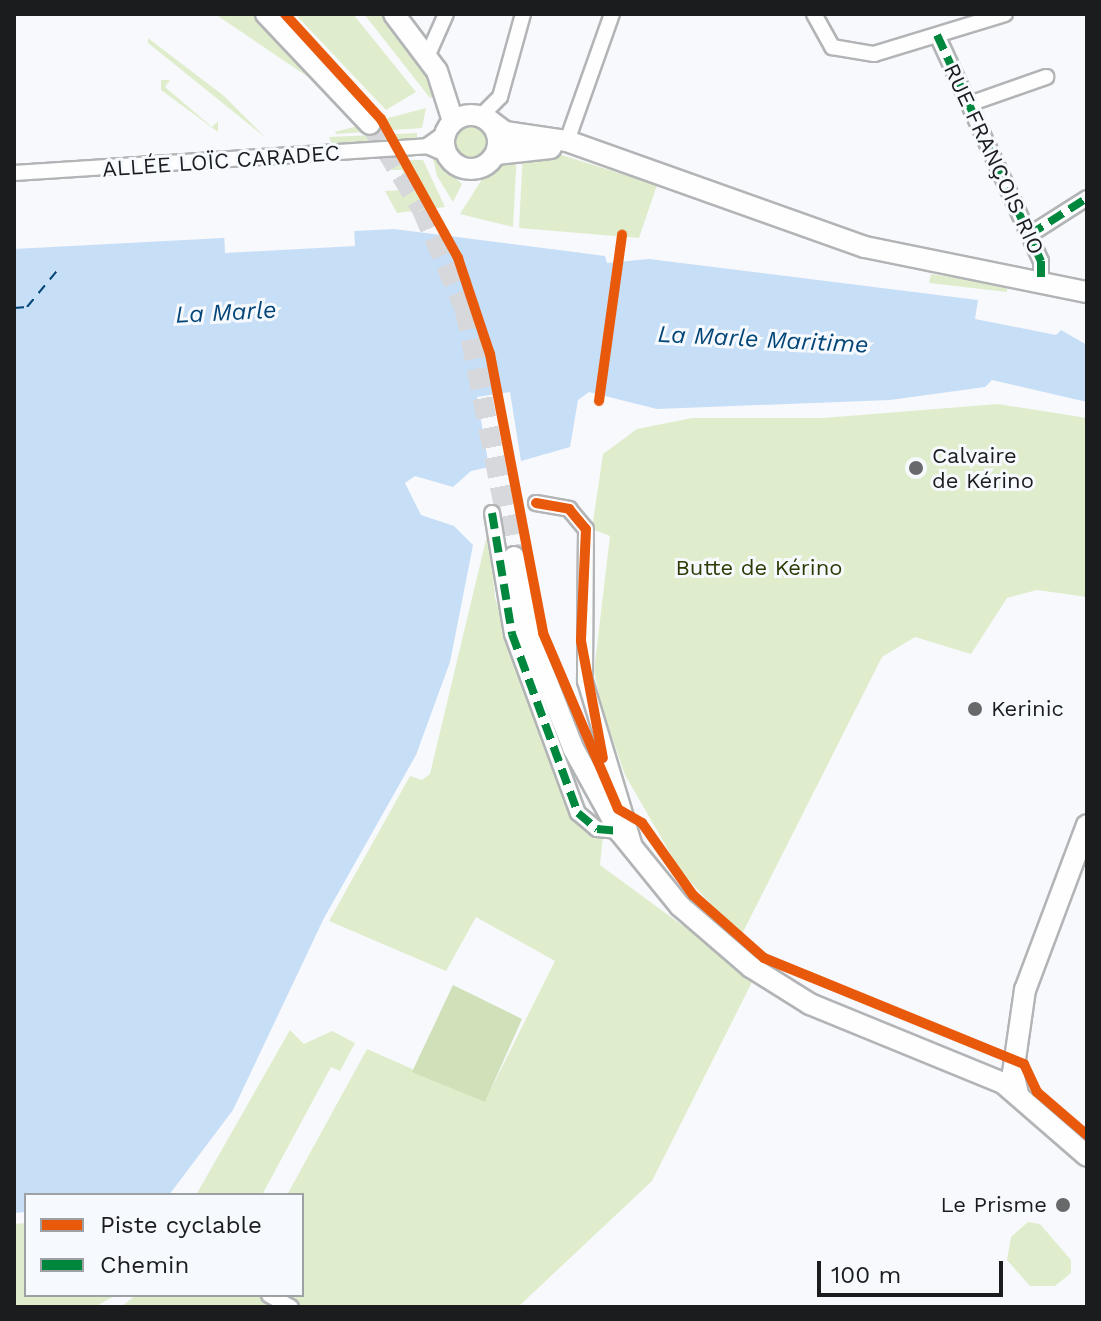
<!DOCTYPE html>
<meta charset="utf-8">
<style>
body{margin:0}
#map{position:relative;width:1101px;height:1321px;overflow:hidden;background:#f7f9fc;font-family:"Work Sans",sans-serif}
div>[style]{position:absolute}
.green>*{inset:0;background:#e0edcd}
.round{border-radius:50%}
.forest>*{inset:0;background:#d0e0b9}
.water>*{inset:0;background:#c7def7}
.pier>*{inset:0;background:#f7f9fc}
.ferry>*{height:2px;margin-top:-1px;transform-origin:0;background:repeating-linear-gradient(90deg,#024577 0 10px,transparent 0 18px)}
.secondary-tunnel>*{height:20px;margin-top:-10px;transform-origin:0;background:repeating-linear-gradient(90deg,#d6d8db 0 20px,transparent 0 30px)}
.roads{filter:drop-shadow(2px 0 #b2b4b6) drop-shadow(-2px 0 #b2b4b6) drop-shadow(0 2px #b2b4b6) drop-shadow(0 -2px #b2b4b6)}
.street>*{height:14px;margin:-7px;padding:0 7px;transform-origin:7px;border-radius:7px;background:#fefeff}
.secondary>*{height:20px;margin:-10px;padding:0 10px;transform-origin:10px;border-radius:10px;background:#fefeff}
.secondary>.ring{margin:-10px;padding:0;box-sizing:content-box;background:none;border:20px solid #fefeff;border-radius:50%}
.quiet>*{height:8px;margin-top:-4px;transform-origin:0;background:repeating-linear-gradient(90deg,#00873e 0 16px,transparent 0 24px)}
.cycleway>*{height:10px;margin:-5px;padding:0 5px;transform-origin:5px;border-radius:5px;background:#e8590c}
.dots>*{width:22px;height:22px;translate:-50% -50%;box-sizing:border-box;border:4px solid #f6f9fd;border-radius:50%}
span{translate:-50% -50%;white-space:nowrap;text-align:center;line-height:1.15;-webkit-text-stroke:6px #f6f9fd;paint-order:stroke}
.street-label{font-size:22px;color:#1b1c1d}
.poi-label{font-size:22px;color:#1b1c1d}
.left{translate:0 -50%;text-align:left}
.right{translate:-100% -50%;text-align:right}
.park-label{font-size:22px;color:#2d3c06}
.water-label{font-size:24px;color:#024577;font-style:italic}
.frame{position:absolute;inset:0;border:16px solid #1b1c1d;pointer-events:none}
.legend{position:absolute;left:24px;top:1193px;width:280px;height:104px;box-sizing:border-box;background:#f6f9fd;border:2px solid #9ea1a3;margin:0;padding:10px 14px;list-style:none;font-size:24px;color:#1b1c1d}
.legend li{display:flex;align-items:center;gap:16px;height:40px}
.legend b{width:40px;border:2px solid #9ea1a3}
.scale{position:absolute;left:817px;top:1261px;width:186px;height:36px;box-sizing:border-box;border:4px solid #1b1c1d;border-top:0;padding-left:10px;font-size:24px;line-height:28px;white-space:nowrap;color:#1b1c1d;-webkit-text-stroke:6px #f6f9fd;paint-order:stroke}
</style>
<div id="map">
<div class="green">
<i style="clip-path:polygon(215px 14px,253px 14px,316px 72px,317px 83px)"></i>
<i style="clip-path:polygon(295px 14px,353px 14px,416px 92px,386px 110px)"></i>
<i style="clip-path:polygon(364px 14px,386px 14px,443px 94px,430px 98px)"></i>
<i style="clip-path:polygon(148px 38px,224px 96px,266px 138px,148px 43px)"></i>
<i style="clip-path:polygon(170px 80px,165px 87px,212px 127px,218px 121px,218px 132px,161px 90px,161px 80px)"></i>
<i style="clip-path:polygon(426px 108px,422px 128px,336px 134px,335px 132px)"></i>
<i class="round" style="left:453px;top:123px;width:36px;height:36px"></i>
<i style="clip-path:polygon(417px 133px,417px 141px,333px 147px,329px 137px)"></i>
<i style="clip-path:polygon(523px 151px,549px 151px,657px 185px,639px 238px,519px 228px)"></i>
<i style="clip-path:polygon(517px 152px,513px 227px,460px 214px,484px 176px)"></i>
<i style="clip-path:polygon(432px 155px,462px 184px,453px 202px,437px 176px)"></i>
<i style="clip-path:polygon(389px 160px,423px 160px,445px 207px,397px 213px,385px 191px,404px 190px,403px 170px,390px 170px)"></i>
<i style="clip-path:polygon(931px 274px,1007px 286px,1007px 292px,929px 283px)"></i>
<i style="clip-path:polygon(998px 404px,1087px 418px,1087px 597px,1037px 590px,1007px 598px,971px 654px,915px 637px,882px 657px,741px 936px,681px 872px,625px 775px,602px 708px,594px 671px,610px 536px,592px 529px,603px 454px,637px 429px,692px 418px,823px 418px)"></i>
<i style="clip-path:polygon(489px 527px,495px 598px,572px 820px,603px 836px,600px 865px,754px 978px,652px 1181px,518px 1307px,121px 1307px,136px 1295px,302px 1295px,302px 1195px,287px 1195px,367px 1049px,485px 1101px,555px 961px,476px 917px,446px 971px,329px 921px,410px 776px,422px 780px,430px 774px)"></i>
<i style="clip-path:polygon(290px 1030px,304px 1044px,332px 1031px,355px 1043px,340px 1071px,331px 1067px,262px 1195px,196px 1195px)"></i>
<i style="clip-path:polygon(1028px 1222px,1040px 1224px,1071px 1260px,1071px 1273px,1055px 1286px,1030px 1286px,1007px 1260px,1011px 1237px)"></i>
<i style="clip-path:polygon(26px 1223px,26px 1295px,116px 1295px,95px 1307px,14px 1307px,14px 1224px)"></i>
</div>
<div class="forest">
<i style="clip-path:polygon(453px 985px,522px 1019px,485px 1102px,412px 1072px)"></i>
</div>
<div class="water">
<i style="clip-path:polygon(394px 229px,605px 256px,607px 263px,649px 259px,978px 300px,975px 319px,1056px 335px,1061px 330px,1087px 345px,1087px 402px,992px 380px,985px 387px,890px 400px,657px 409px,589px 392px,578px 400px,570px 447px,521px 461px,510px 392px,477px 397px,489px 467px,471px 471px,453px 487px,415px 476px,405px 483px,421px 515px,454px 526px,473px 545px,450px 662px,416px 755px,324px 918px,233px 1110px,169px 1195px,26px 1195px,26px 1212px,14px 1213px,14px 249px)"></i>
</div>
<div class="pier">
<i style="clip-path:polygon(354px 225px,355px 246px,225px 253px,224px 231px)"></i>
</div>
<div class="ferry">
<i style="left:14px;top:308px;width:13px;rotate:-4deg"></i>
<i style="left:27px;top:307px;width:53px;rotate:-50.3deg"></i>
</div>
<div class="secondary-tunnel">
<i style="left:370px;top:124px;width:100px;rotate:58.8deg"></i>
<i style="left:422px;top:210px;width:109px;rotate:66.7deg"></i>
<i style="left:465px;top:310px;width:252px;rotate:78.8deg"></i>
</div>
<div class="roads">
<div class="street">
<i style="left:814px;top:14px;width:38px;rotate:61deg"></i>
<i style="left:832px;top:47px;width:43px;rotate:9.5deg"></i>
<i style="left:874px;top:54px;width:137px;rotate:-17deg"></i>
<i style="left:937px;top:35px;width:249px;rotate:65.3deg"></i>
<i style="left:1041px;top:261px;width:22px;rotate:90deg"></i>
<i style="left:427px;top:57px;width:47px;rotate:-66.2deg"></i>
<i style="left:969px;top:104px;width:82px;rotate:-19.3deg"></i>
<i style="left:481px;top:116px;width:27px;rotate:-45deg"></i>
<i style="left:500px;top:97px;width:86px;rotate:-74.5deg"></i>
<i style="left:567px;top:141px;width:135px;rotate:-70.5deg"></i>
<i style="left:427px;top:146px;width:22px;rotate:-36deg"></i>
<i style="left:14px;top:173px;width:414px;rotate:-3.7deg"></i>
<i style="left:427px;top:146px;width:21px;rotate:23deg"></i>
<i style="left:1029px;top:235px;width:69px;rotate:-32.5deg"></i>
<i style="left:536px;top:503px;width:34px;rotate:10deg"></i>
<i style="left:569px;top:509px;width:26px;rotate:50deg"></i>
<i style="left:586px;top:529px;width:152px;rotate:90.4deg"></i>
<i style="left:585px;top:681px;width:180px;rotate:73.2deg"></i>
<i style="left:492px;top:513px;width:123px;rotate:80.6deg"></i>
<i style="left:512px;top:634px;width:191px;rotate:69.8deg"></i>
<i style="left:578px;top:813px;width:25px;rotate:40deg"></i>
<i style="left:597px;top:829px;width:22px;rotate:5deg"></i>
<i style="left:269px;top:1295px;width:25px;rotate:29deg"></i>
</div>
<div class="secondary">
<i style="left:266px;top:14px;width:151px;rotate:46.6deg"></i>
<i style="left:394px;top:14px;width:71px;rotate:53deg"></i>
<i style="left:437px;top:71px;width:52px;rotate:72.3deg"></i>
<i class="ring" style="left:444px;top:115px;width:34px;height:34px"></i>
<i style="left:489px;top:120px;width:20px;rotate:37deg"></i>
<i style="left:505px;top:132px;width:63px;rotate:8.3deg"></i>
<i style="left:567px;top:141px;width:316px;rotate:19.6deg"></i>
<i style="left:865px;top:247px;width:227px;rotate:11.5deg"></i>
<i style="left:496px;top:154px;width:55px;rotate:-6.2deg"></i>
<i style="left:514px;top:557px;width:83px;rotate:78.8deg"></i>
<i style="left:530px;top:638px;width:118px;rotate:68.6deg"></i>
<i style="left:573px;top:748px;width:95px;rotate:61deg"></i>
<i style="left:619px;top:831px;width:97px;rotate:50.9deg"></i>
<i style="left:680px;top:906px;width:94px;rotate:40.7deg"></i>
<i style="left:751px;top:967px;width:70px;rotate:32.1deg"></i>
<i style="left:810px;top:1004px;width:209px;rotate:22.3deg"></i>
<i style="left:1003px;top:1083px;width:111px;rotate:41deg"></i>
<i style="left:1018px;top:1094px;width:22px;rotate:-103deg"></i>
<i style="left:1013px;top:1073px;width:84px;rotate:-81.8deg"></i>
<i style="left:1025px;top:990px;width:176px;rotate:-69.4deg"></i>
</div>
</div>
<div class="quiet">
<i style="left:937px;top:35px;width:249px;rotate:65.3deg"></i>
<i style="left:1041px;top:261px;width:22px;rotate:90deg"></i>
<i style="left:1029px;top:235px;width:69px;rotate:-32.5deg"></i>
<i style="left:492px;top:513px;width:123px;rotate:80.6deg"></i>
<i style="left:512px;top:634px;width:191px;rotate:69.8deg"></i>
<i style="left:578px;top:813px;width:25px;rotate:40deg"></i>
<i style="left:597px;top:829px;width:22px;rotate:5deg"></i>
</div>
<div class="cycleway">
<i style="left:285px;top:14px;width:142px;rotate:47.6deg"></i>
<i style="left:381px;top:119px;width:159px;rotate:61deg"></i>
<i style="left:458px;top:258px;width:101px;rotate:71.6deg"></i>
<i style="left:490px;top:354px;width:284px;rotate:79.2deg"></i>
<i style="left:543px;top:633px;width:191px;rotate:66.9deg"></i>
<i style="left:618px;top:809px;width:28px;rotate:30deg"></i>
<i style="left:642px;top:823px;width:88px;rotate:54.7deg"></i>
<i style="left:693px;top:895px;width:95px;rotate:41.6deg"></i>
<i style="left:764px;top:958px;width:281px;rotate:22.2deg"></i>
<i style="left:1024px;top:1064px;width:31px;rotate:65deg"></i>
<i style="left:1037px;top:1092px;width:66px;rotate:40.7deg"></i>
<i style="left:599px;top:401px;width:168px;rotate:-82.1deg"></i>
<i style="left:536px;top:503px;width:34px;rotate:10deg"></i>
<i style="left:569px;top:509px;width:26px;rotate:50deg"></i>
<i style="left:586px;top:529px;width:112px;rotate:92.6deg"></i>
<i style="left:581px;top:641px;width:119px;rotate:79.4deg"></i>
</div>
<div class="dots">
<i style="left:916px;top:468px;background:#68696b"></i>
<i style="left:975px;top:709px;background:#68696b"></i>
<i style="left:1063px;top:1205px;background:#68696b"></i>
</div>
<div class="street-label">
<span style="left:994px;top:159px;rotate:65deg">RUE FRANÇOIS RIO</span>
<span style="left:221px;top:161px;rotate:-4deg">ALLÉE LOÏC CARADEC</span>
</div>
<div class="poi-label">
<span class="left" style="left:932px;top:468px">Calvaire<br>de Kérino</span>
<span class="left" style="left:991px;top:709px">Kerinic</span>
<span class="right" style="left:1047px;top:1205px">Le Prisme</span>
</div>
<div class="park-label">
<span style="left:759px;top:568px">Butte de Kérino</span>
</div>
<div class="water-label">
<span style="left:226px;top:313px;rotate:-3deg">La Marle</span>
<span style="left:763px;top:340px;rotate:3deg">La Marle Maritime</span>
</div>
<div class="frame"></div>
<ul class="legend">
<li><b style="height:10px;background:#e8590c"></b>Piste cyclable</li>
<li><b style="height:10px;background:#00873e"></b>Chemin</li>
</ul>
<div class="scale">100 m</div>
</div>
